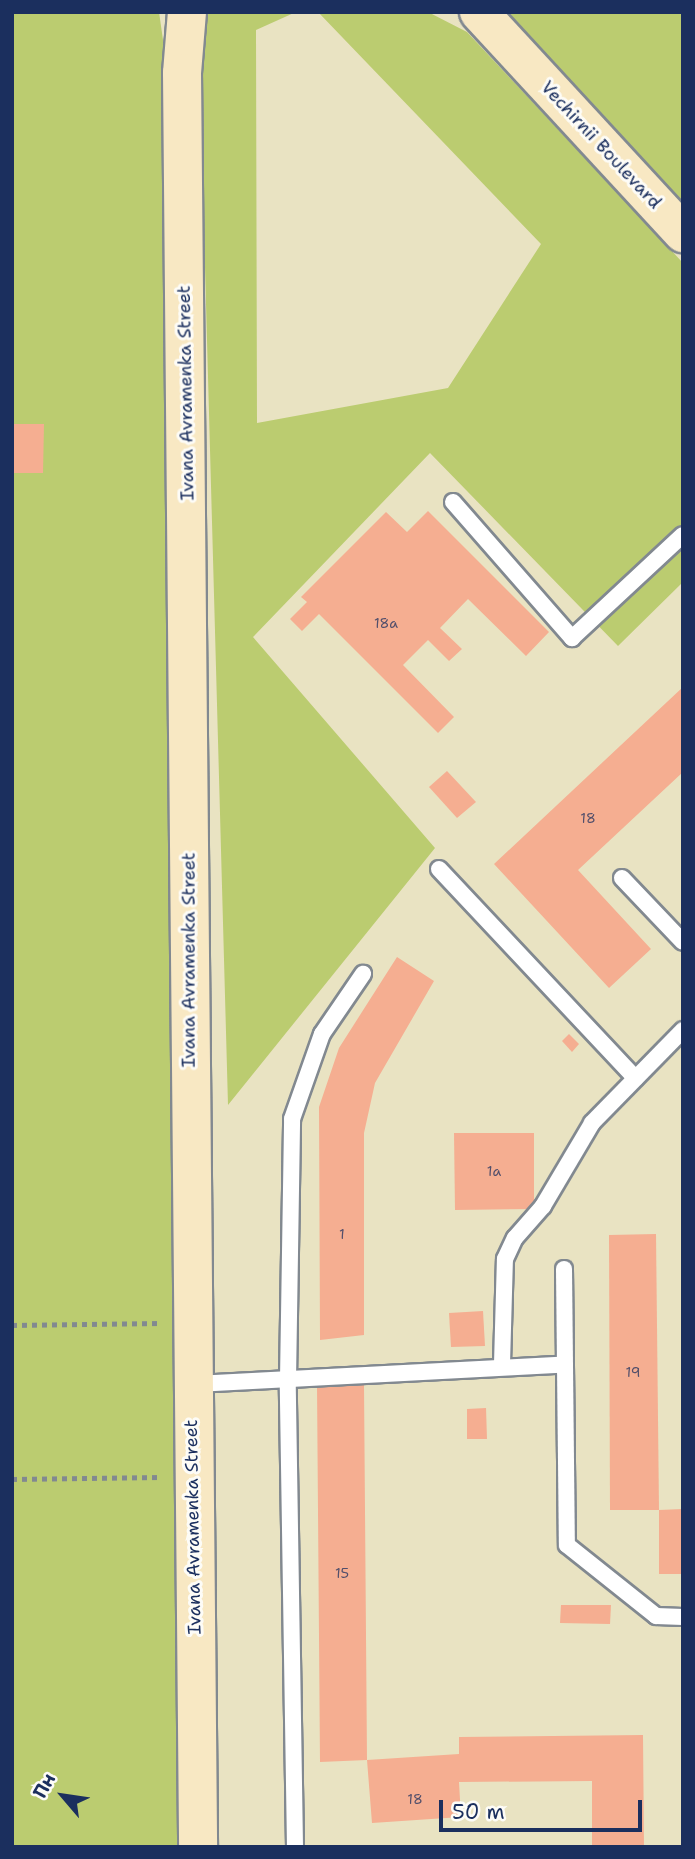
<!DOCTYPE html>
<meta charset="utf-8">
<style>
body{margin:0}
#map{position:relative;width:695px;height:1859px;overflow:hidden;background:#e9e3c2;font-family:"Shantell Sans",sans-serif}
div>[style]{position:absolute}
.green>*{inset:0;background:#bbcc70}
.building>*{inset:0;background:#f5ae91}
.path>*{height:4.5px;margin-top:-2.25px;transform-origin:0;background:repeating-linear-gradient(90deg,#828990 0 5px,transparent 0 10px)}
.roads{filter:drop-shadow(2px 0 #828990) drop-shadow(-2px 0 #828990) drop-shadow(0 2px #828990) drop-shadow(0 -2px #828990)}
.lane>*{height:16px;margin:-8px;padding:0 8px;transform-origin:8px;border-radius:8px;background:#fff}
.secondary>*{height:38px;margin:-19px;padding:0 19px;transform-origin:19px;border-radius:19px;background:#f8e8c3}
span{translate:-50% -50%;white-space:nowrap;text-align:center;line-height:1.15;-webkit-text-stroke:6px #fdfcf7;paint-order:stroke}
.number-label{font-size:14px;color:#524f6b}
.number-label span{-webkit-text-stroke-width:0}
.street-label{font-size:18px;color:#1b2f5e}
.frame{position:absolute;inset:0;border:14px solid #1b2f5e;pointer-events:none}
.north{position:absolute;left:28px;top:1761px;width:70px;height:70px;-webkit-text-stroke:5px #fdfcf7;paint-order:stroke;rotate:299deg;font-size:19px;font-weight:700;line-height:28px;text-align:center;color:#1b2f5e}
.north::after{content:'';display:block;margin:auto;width:24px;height:32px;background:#1b2f5e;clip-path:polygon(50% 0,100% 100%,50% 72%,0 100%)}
.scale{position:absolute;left:439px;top:1800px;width:203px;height:32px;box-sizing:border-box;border:4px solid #1b2f5e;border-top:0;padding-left:9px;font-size:21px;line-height:24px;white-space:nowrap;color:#1b2f5e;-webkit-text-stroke:5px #fdfcf7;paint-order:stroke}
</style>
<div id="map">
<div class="green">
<i style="clip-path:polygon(12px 12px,159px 12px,168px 75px,189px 1847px,12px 1847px)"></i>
<i style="clip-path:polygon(198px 12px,296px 12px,256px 30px,257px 423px,448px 388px,541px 244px,318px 12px,428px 12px,467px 32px,683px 263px,683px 582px,618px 646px,430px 453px,253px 637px,435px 848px,228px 1105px)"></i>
<i style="clip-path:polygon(499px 12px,683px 12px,683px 200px,679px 203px)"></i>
</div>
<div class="building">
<i style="clip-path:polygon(12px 424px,44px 424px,43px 473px,12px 473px)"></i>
<i style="clip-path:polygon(428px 511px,549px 632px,526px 656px,468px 599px,440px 628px,462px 649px,449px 661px,428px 640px,403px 665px,454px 717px,438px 733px,319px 614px,302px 631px,290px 619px,307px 602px,301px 597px,386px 512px,407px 532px)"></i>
<i style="clip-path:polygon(683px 687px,683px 772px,578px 870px,651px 949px,609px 988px,494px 864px)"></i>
<i style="clip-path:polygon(447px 771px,476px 802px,457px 818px,429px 787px)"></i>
<i style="clip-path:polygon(397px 957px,434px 981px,375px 1083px,364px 1133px,364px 1335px,320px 1340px,319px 1107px,339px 1048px)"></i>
<i style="clip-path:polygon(569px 1034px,579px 1044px,572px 1052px,562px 1041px)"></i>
<i style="clip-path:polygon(454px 1133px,534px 1133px,534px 1209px,455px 1210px)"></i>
<i style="clip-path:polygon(656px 1234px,659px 1510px,610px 1510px,609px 1235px)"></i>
<i style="clip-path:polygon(483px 1311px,485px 1346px,451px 1347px,449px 1313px)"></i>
<i style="clip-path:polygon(364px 1385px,367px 1760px,459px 1754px,459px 1737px,643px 1735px,644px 1847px,592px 1847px,592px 1781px,459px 1782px,461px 1817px,372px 1823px,367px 1760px,320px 1762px,317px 1386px)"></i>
<i style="clip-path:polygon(486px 1408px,487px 1439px,467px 1439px,467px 1409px)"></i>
<i style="clip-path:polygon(683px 1509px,683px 1574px,659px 1574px,659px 1510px)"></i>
<i style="clip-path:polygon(561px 1605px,611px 1605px,610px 1624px,560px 1623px)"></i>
</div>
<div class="path">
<i style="left:12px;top:1325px;width:150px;rotate:-0.8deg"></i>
<i style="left:12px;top:1479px;width:150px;rotate:-0.8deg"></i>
</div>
<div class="roads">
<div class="lane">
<i style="left:453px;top:502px;width:181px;rotate:48.8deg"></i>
<i style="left:572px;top:638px;width:151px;rotate:-42.9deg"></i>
<i style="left:439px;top:869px;width:287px;rotate:46.8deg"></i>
<i style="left:622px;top:878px;width:88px;rotate:46.4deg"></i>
<i style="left:564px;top:1269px;width:276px;rotate:89.4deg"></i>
<i style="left:567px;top:1545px;width:114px;rotate:38.6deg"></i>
<i style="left:656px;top:1616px;width:27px;rotate:2deg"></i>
<i style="left:502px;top:1364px;width:105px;rotate:-88.4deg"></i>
<i style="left:505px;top:1259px;width:23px;rotate:-65deg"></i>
<i style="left:515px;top:1238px;width:43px;rotate:-48.8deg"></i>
<i style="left:543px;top:1206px;width:96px;rotate:-59.4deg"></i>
<i style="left:592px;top:1123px;width:130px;rotate:-45.6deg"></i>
<i style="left:194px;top:1384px;width:368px;rotate:-3deg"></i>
<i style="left:295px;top:1847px;width:467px;rotate:-90.9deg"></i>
<i style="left:288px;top:1380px;width:261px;rotate:-89.1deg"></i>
<i style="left:292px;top:1119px;width:90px;rotate:-70.6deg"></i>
<i style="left:322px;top:1034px;width:73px;rotate:-55.7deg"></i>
</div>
<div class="secondary">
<i style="left:187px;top:12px;width:61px;rotate:94.7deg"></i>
<i style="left:182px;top:73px;width:1774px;rotate:89.48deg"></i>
<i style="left:479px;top:12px;width:301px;rotate:47.3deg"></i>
</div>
</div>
<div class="number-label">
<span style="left:386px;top:623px">18а</span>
<span style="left:588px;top:818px">18</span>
<span style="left:494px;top:1171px">1а</span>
<span style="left:342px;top:1234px">1</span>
<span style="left:633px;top:1372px">19</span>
<span style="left:342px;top:1573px">15</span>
<span style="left:415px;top:1799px">18</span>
</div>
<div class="street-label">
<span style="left:601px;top:145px;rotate:47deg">Vechirnii Boulevard</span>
<span style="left:186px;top:393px;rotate:-91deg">Ivana Avramenka Street</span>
<span style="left:189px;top:960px;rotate:-90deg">Ivana Avramenka Street</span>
<span style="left:193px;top:1527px;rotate:-91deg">Ivana Avramenka Street</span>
</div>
<div class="frame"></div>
<div class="north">Пн</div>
<div class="scale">50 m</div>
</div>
